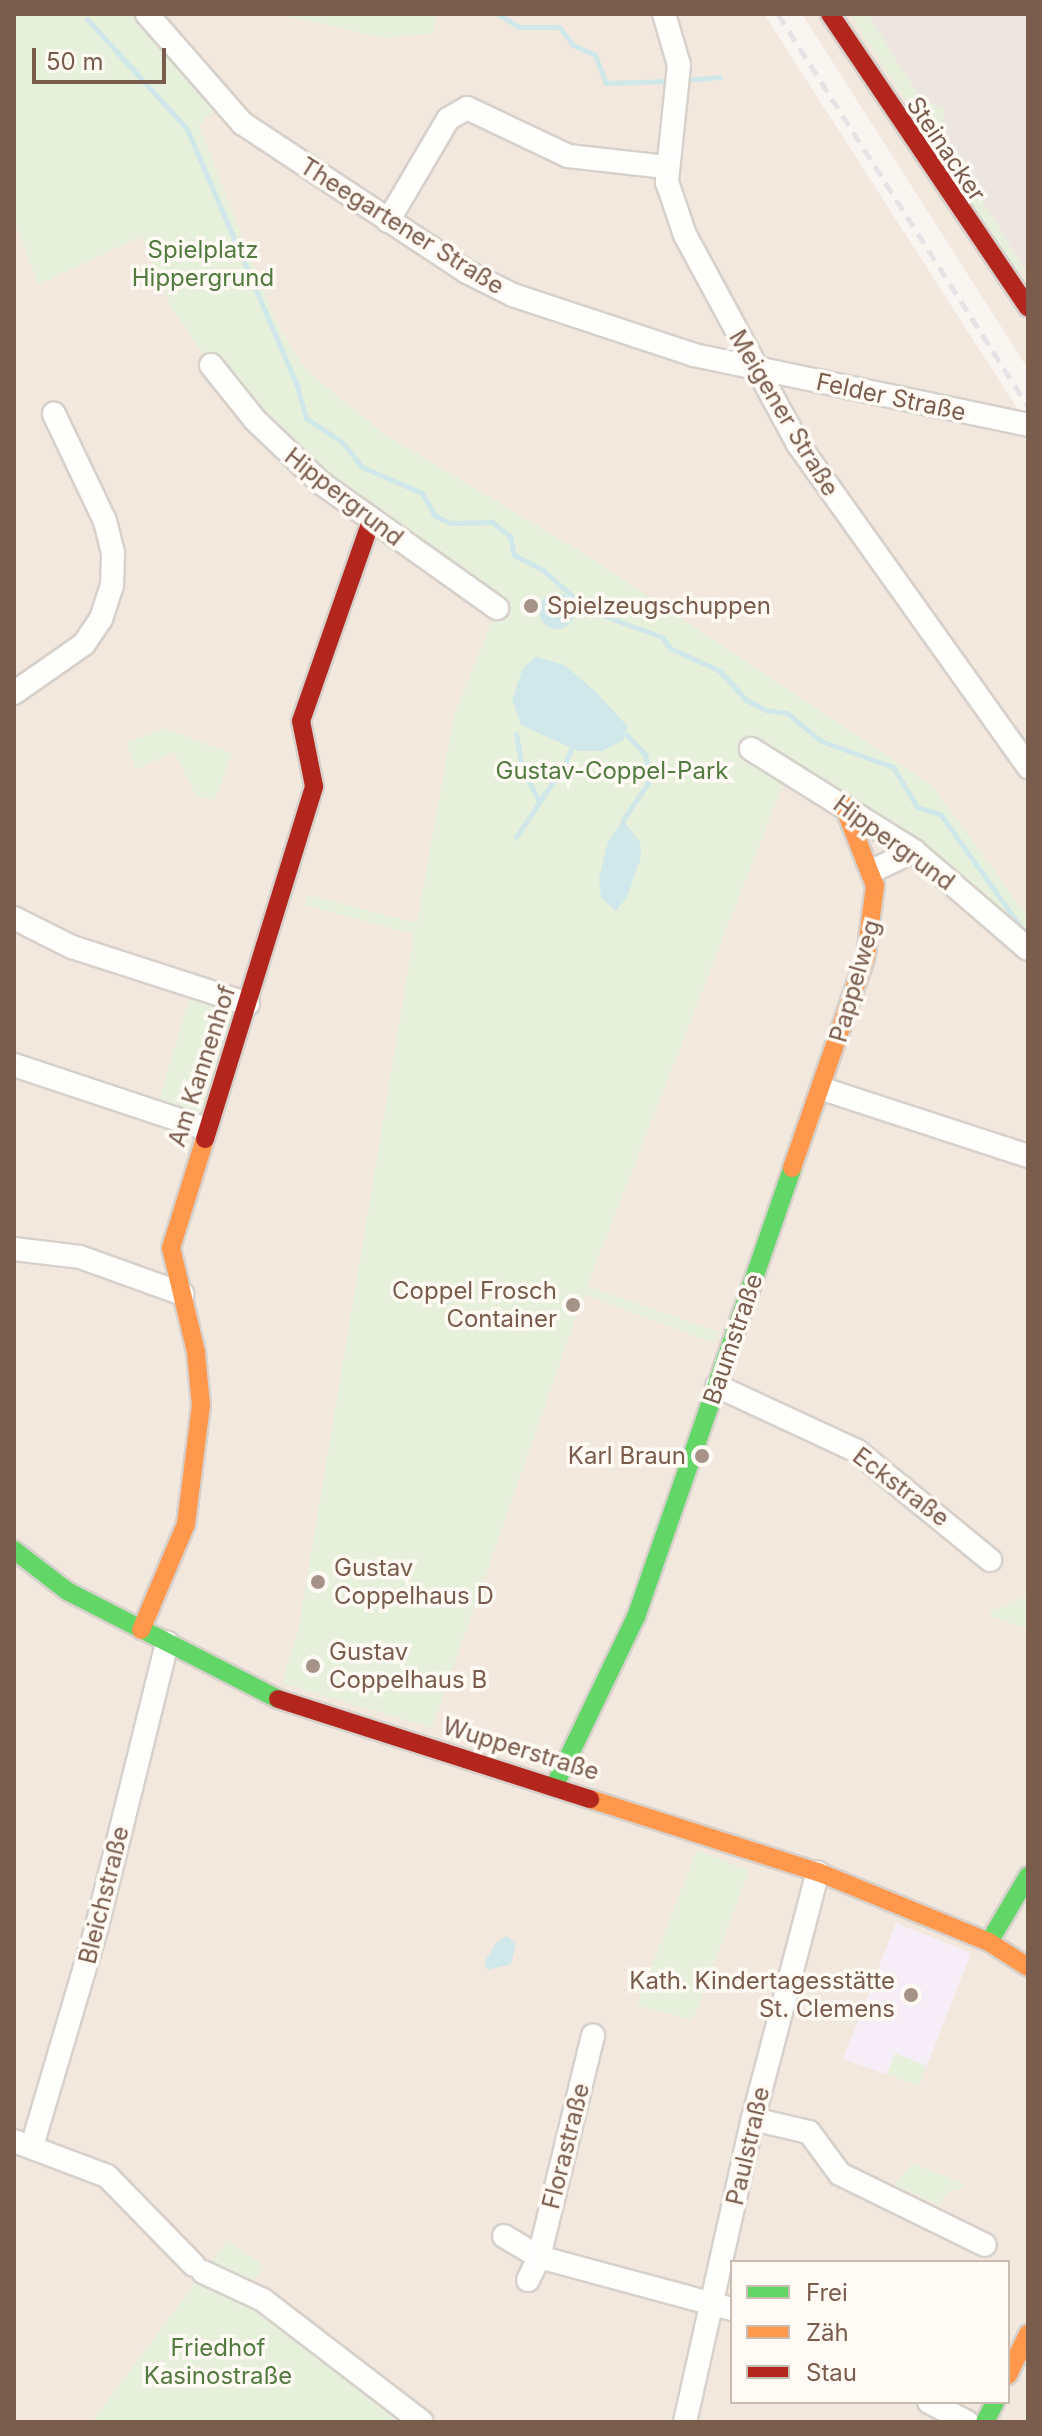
<!DOCTYPE html>
<meta charset="utf-8">
<style>
body{margin:0}
#map{position:relative;width:1042px;height:2436px;overflow:hidden;background:#f9f5f0;font-family:Inter,sans-serif}
div>[style]{position:absolute}
.residential>*{inset:0;background:#f2e8de}
.industrial>*{inset:0;background:#ede5e0}
.education>*{inset:0;background:#f6eef6}
.green>*{inset:0;background:#e7f0db}
.water>*{inset:0;background:#d0e8ea}
.round{border-radius:50%}
.stream>*{height:5px;margin:-2.5px;padding:0 2.5px;transform-origin:2.5px;border-radius:2.5px;background:#d0e8ea}
.roads{filter:drop-shadow(2px 0 #d7d1cb) drop-shadow(-2px 0 #d7d1cb) drop-shadow(0 2px #d7d1cb) drop-shadow(0 -2px #d7d1cb)}
.street>*{height:22px;margin:-11px;padding:0 11px;transform-origin:11px;border-radius:11px;background:#fefefd}
.fast>*{height:18px;margin:-9px;padding:0 9px;transform-origin:9px;border-radius:9px;background:#63d668}
.slow>*{height:18px;margin:-9px;padding:0 9px;transform-origin:9px;border-radius:9px;background:#ff974d}
.jam>*{height:18px;margin:-9px;padding:0 9px;transform-origin:9px;border-radius:9px;background:#b3261e}
.rail>*{height:5px;margin-top:-2.5px;transform-origin:0;background:repeating-linear-gradient(90deg,#e6e3e7 0 12px,transparent 0 20px)}
.dots>*{width:22px;height:22px;translate:-50% -50%;box-sizing:border-box;border:4px solid #fffaf3;border-radius:50%}
span{translate:-50% -50%;white-space:nowrap;text-align:center;line-height:1.15;-webkit-text-stroke:7px #fffaf3;paint-order:stroke}
.street-label{font-size:24px;color:#7a5c4d}
.park-label{font-size:24px;color:#537a41}
.poi-label{font-size:24px;color:#7a5c4d}
.left{translate:0 -50%;text-align:left}
.right{translate:-100% -50%;text-align:right}
.frame{position:absolute;inset:0;border:16px solid #7a5c4d;pointer-events:none}
.legend{position:absolute;left:730px;top:2260px;width:280px;height:144px;box-sizing:border-box;background:#fffaf3;border:2px solid #cabbb1;margin:0;padding:10px 14px;list-style:none;font-size:24px;color:#7a5c4d}
.legend li{display:flex;align-items:center;gap:16px;height:40px}
.legend b{width:40px;border:2px solid #cabbb1}
.scale{position:absolute;left:32px;top:48px;width:134px;height:36px;box-sizing:border-box;border:4px solid #7a5c4d;border-top:0;padding-left:10px;font-size:24px;line-height:28px;white-space:nowrap;color:#7a5c4d;-webkit-text-stroke:6px #fffaf3;paint-order:stroke}
</style>
<div id="map">
<div class="residential">
<i style="clip-path:polygon(evenodd,161px 14px,764px 14px,1028px 425px,1028px 2422px,398px 2422px,274px 2322px,197px 2280px,92px 2422px,14px 2422px,14px 219px,21px 235px,199px 126px,215px 108px,198px 64px,161px 14px,732px 2262px,1008px 2262px,1008px 2402px,732px 2402px,732px 2262px)"></i>
<i style="clip-path:polygon(802px 14px,868px 14px,1024px 269px,1028px 267px,1028px 369px)"></i>
</div>
<div class="industrial">
<i style="clip-path:polygon(868px 14px,1028px 14px,1028px 267px,1024px 269px)"></i>
</div>
<div class="education">
<i style="clip-path:polygon(896px 1923px,971px 1953px,919px 2086px,843px 2059px)"></i>
</div>
<div class="green">
<i style="clip-path:polygon(14px 14px,136px 14px,162px 38px,215px 108px,199px 126px,275px 320px,305px 369px,383px 433px,585px 554px,933px 786px,1028px 917px,1028px 949px,914px 851px,786px 777px,587px 1286px,719px 1332px,714px 1343px,584px 1294px,432px 1728px,282px 1683px,299px 1627px,414px 934px,304px 905px,308px 895px,417px 923px,454px 715px,497px 608px,371px 521px,211px 365px,171px 308px,142px 236px,38px 285px,14px 219px)"></i>
<i style="clip-path:polygon(277px 14px,436px 14px,433px 33px,386px 38px)"></i>
<i style="clip-path:polygon(850px 14px,868px 14px,919px 97px,944px 109px,943px 137px,1024px 269px,1017px 273px)"></i>
<i style="clip-path:polygon(165px 728px,232px 754px,215px 800px,196px 796px,174px 752px,136px 770px,126px 743px)"></i>
<i style="clip-path:polygon(190px 996px,235px 1011px,200px 1114px,159px 1100px)"></i>
<i style="clip-path:polygon(1028px 1596px,1028px 1629px,992px 1617px,990px 1611px)"></i>
<i style="clip-path:polygon(697px 1850px,749px 1871px,693px 2020px,636px 2005px)"></i>
<i style="clip-path:polygon(895px 2053px,926px 2066px,919px 2086px,887px 2074px)"></i>
<i style="clip-path:polygon(913px 2163px,964px 2184px,965px 2187px,948px 2192px,939px 2205px,894px 2185px)"></i>
<i style="clip-path:polygon(228px 2240px,264px 2266px,254px 2280px,209px 2265px)"></i>
<i style="clip-path:polygon(197px 2280px,274px 2322px,398px 2422px,92px 2422px)"></i>
</div>
<div class="water">
<i class="round" style="left:539px;top:593px;width:36px;height:36px"></i>
<i style="clip-path:polygon(536px 657px,564px 665px,596px 692px,628px 727px,623px 740px,602px 751px,578px 751px,521px 725px,512px 700px,523px 668px)"></i>
<i style="clip-path:polygon(623px 820px,640px 842px,641px 857px,627px 897px,616px 911px,601px 898px,599px 878px,608px 841px)"></i>
<i style="clip-path:polygon(507px 1936px,516px 1944px,511px 1964px,487px 1970px,485px 1961px,496px 1943px)"></i>
</div>
<div class="stream">
<i style="left:498px;top:14px;width:25px;rotate:32deg"></i>
<i style="left:519px;top:27px;width:40px"></i>
<i style="left:559px;top:27px;width:23px;rotate:52deg"></i>
<i style="left:573px;top:45px;width:24px;rotate:24deg"></i>
<i style="left:595px;top:55px;width:30px;rotate:69deg"></i>
<i style="left:606px;top:83px;width:65px;rotate:-1.8deg"></i>
<i style="left:87px;top:19px;width:149px;rotate:47.7deg"></i>
<i style="left:187px;top:129px;width:280px;rotate:66.8deg"></i>
<i style="left:297px;top:386px;width:33px;rotate:74deg"></i>
<i style="left:306px;top:418px;width:43px;rotate:33.7deg"></i>
<i style="left:342px;top:442px;width:32px;rotate:51deg"></i>
<i style="left:362px;top:467px;width:65px;rotate:23.4deg"></i>
<i style="left:422px;top:493px;width:26px;rotate:61deg"></i>
<i style="left:435px;top:516px;width:17px;rotate:24deg"></i>
<i style="left:451px;top:523px;width:41px;rotate:-1.4deg"></i>
<i style="left:492px;top:522px;width:23px;rotate:38deg"></i>
<i style="left:510px;top:536px;width:19px;rotate:78deg"></i>
<i style="left:514px;top:555px;width:33px;rotate:27deg"></i>
<i style="left:543px;top:570px;width:60px;rotate:41.6deg"></i>
<i style="left:588px;top:610px;width:79px;rotate:20deg"></i>
<i style="left:662px;top:637px;width:14px;rotate:54deg"></i>
<i style="left:670px;top:648px;width:55px;rotate:24.7deg"></i>
<i style="left:720px;top:671px;width:39px;rotate:48deg"></i>
<i style="left:746px;top:700px;width:22px;rotate:27deg"></i>
<i style="left:766px;top:710px;width:21px;rotate:8deg"></i>
<i style="left:787px;top:713px;width:44px;rotate:39.5deg"></i>
<i style="left:821px;top:741px;width:77px;rotate:19.9deg"></i>
<i style="left:893px;top:767px;width:47px;rotate:59deg"></i>
<i style="left:917px;top:807px;width:25px;rotate:18deg"></i>
<i style="left:941px;top:815px;width:145px;rotate:54.6deg"></i>
<i style="left:685px;top:80px;width:35px;rotate:-5deg"></i>
<i style="left:516px;top:734px;width:35px;rotate:80deg"></i>
<i style="left:522px;top:768px;width:37px;rotate:63deg"></i>
<i style="left:627px;top:735px;width:26px;rotate:47deg"></i>
<i style="left:645px;top:754px;width:24px;rotate:78deg"></i>
<i style="left:566px;top:761px;width:13px;rotate:-67deg"></i>
<i style="left:623px;top:820px;width:48px;rotate:-56deg"></i>
<i style="left:516px;top:837px;width:87px;rotate:-56.3deg"></i>
</div>
<div class="roads">
<div class="street">
<i style="left:147px;top:14px;width:145px;rotate:48.9deg"></i>
<i style="left:242px;top:123px;width:270px;rotate:33.5deg"></i>
<i style="left:467px;top:272px;width:51px;rotate:26.6deg"></i>
<i style="left:513px;top:295px;width:191px;rotate:18.3deg"></i>
<i style="left:694px;top:355px;width:341px;rotate:11.8deg"></i>
<i style="left:664px;top:14px;width:53px;rotate:73.6deg"></i>
<i style="left:679px;top:65px;width:118px;rotate:95.9deg"></i>
<i style="left:667px;top:182px;width:56px;rotate:71.2deg"></i>
<i style="left:685px;top:235px;width:238px;rotate:61.6deg"></i>
<i style="left:798px;top:444px;width:397px;rotate:54.5deg"></i>
<i style="left:388px;top:221px;width:118px;rotate:-59.5deg"></i>
<i style="left:448px;top:119px;width:22px;rotate:-30deg"></i>
<i style="left:467px;top:108px;width:112px;rotate:25.4deg"></i>
<i style="left:568px;top:156px;width:99px;rotate:6.4deg"></i>
<i style="left:211px;top:365px;width:70px;rotate:51.3deg"></i>
<i style="left:255px;top:420px;width:91px;rotate:43.7deg"></i>
<i style="left:321px;top:483px;width:216px;rotate:35.4deg"></i>
<i style="left:14px;top:693px;width:85px;rotate:-35deg"></i>
<i style="left:84px;top:644px;width:30px;rotate:-56deg"></i>
<i style="left:101px;top:619px;width:36px;rotate:-72deg"></i>
<i style="left:112px;top:585px;width:32px;rotate:-88deg"></i>
<i style="left:113px;top:553px;width:33px;rotate:-104deg"></i>
<i style="left:105px;top:521px;width:119px;rotate:-115.5deg"></i>
<i style="left:751px;top:749px;width:192px;rotate:32deg"></i>
<i style="left:914px;top:851px;width:150px;rotate:40.7deg"></i>
<i style="left:872px;top:871px;width:47px;rotate:-25.5deg"></i>
<i style="left:14px;top:918px;width:65px;rotate:26.6deg"></i>
<i style="left:72px;top:947px;width:185px;rotate:17.9deg"></i>
<i style="left:14px;top:1065px;width:202px;rotate:18.4deg"></i>
<i style="left:823px;top:1089px;width:216px;rotate:18.1deg"></i>
<i style="left:14px;top:1249px;width:66px;rotate:6.9deg"></i>
<i style="left:80px;top:1257px;width:109px;rotate:19.8deg"></i>
<i style="left:717px;top:1386px;width:154px;rotate:24.9deg"></i>
<i style="left:857px;top:1451px;width:172px;rotate:39.3deg"></i>
<i style="left:753px;top:2119px;width:57px;rotate:13.1deg"></i>
<i style="left:809px;top:2132px;width:52px;rotate:53.6deg"></i>
<i style="left:840px;top:2174px;width:161px;rotate:26.1deg"></i>
<i style="left:14px;top:2141px;width:99px;rotate:20.6deg"></i>
<i style="left:107px;top:2176px;width:124px;rotate:45.7deg"></i>
<i style="left:32px;top:2146px;width:229px;rotate:-73.5deg"></i>
<i style="left:97px;top:1926px;width:292px;rotate:-76.1deg"></i>
<i style="left:504px;top:2236px;width:41px;rotate:31deg"></i>
<i style="left:539px;top:2257px;width:200px;rotate:15.1deg"></i>
<i style="left:203px;top:2272px;width:66px;rotate:25deg"></i>
<i style="left:263px;top:2300px;width:200px;rotate:37.5deg"></i>
<i style="left:528px;top:2280px;width:25px;rotate:-64deg"></i>
<i style="left:539px;top:2257px;width:228px;rotate:-76.3deg"></i>
<i style="left:929px;top:2402px;width:43px;rotate:27.8deg"></i>
<i style="left:685px;top:2422px;width:311px;rotate:-77.4deg"></i>
<i style="left:753px;top:2119px;width:255px;rotate:-75.3deg"></i>
</div>
<div class="fast">
<i style="left:14px;top:1550px;width:67px;rotate:37.7deg"></i>
<i style="left:67px;top:1591px;width:237px;rotate:27.1deg"></i>
<i style="left:555px;top:1785px;width:187px;rotate:-64.3deg"></i>
<i style="left:636px;top:1617px;width:475px;rotate:-70.8deg"></i>
<i style="left:989px;top:1942px;width:77px;rotate:-59.4deg"></i>
<i style="left:985px;top:2422px;width:22px;rotate:-63deg"></i>
</div>
<div class="slow">
<i style="left:792px;top:1168px;width:225px;rotate:-70.8deg"></i>
<i style="left:866px;top:955px;width:70px;rotate:-82.6deg"></i>
<i style="left:875px;top:886px;width:88px;rotate:-111.3deg"></i>
<i style="left:141px;top:1630px;width:115px;rotate:-67deg"></i>
<i style="left:186px;top:1524px;width:119px;rotate:-82.8deg"></i>
<i style="left:201px;top:1406px;width:54px;rotate:-95.3deg"></i>
<i style="left:196px;top:1352px;width:107px;rotate:-103.5deg"></i>
<i style="left:171px;top:1248px;width:114px;rotate:-72.7deg"></i>
<i style="left:590px;top:1799px;width:239px;rotate:17.8deg"></i>
<i style="left:818px;top:1872px;width:185px;rotate:22.3deg"></i>
<i style="left:989px;top:1942px;width:46px;rotate:32.7deg"></i>
<i style="left:1008px;top:2375px;width:46px;rotate:-64deg"></i>
</div>
<div class="jam">
<i style="left:830px;top:14px;width:354px;rotate:56deg"></i>
<i style="left:205px;top:1139px;width:369px;rotate:-72.8deg"></i>
<i style="left:314px;top:786px;width:66px;rotate:-101.3deg"></i>
<i style="left:301px;top:721px;width:212px;rotate:-70.7deg"></i>
<i style="left:278px;top:1699px;width:328px;rotate:17.8deg"></i>
</div>
</div>
<div class="rail">
<i style="left:778px;top:14px;width:465px;rotate:57.5deg"></i>
</div>
<div class="dots">
<i style="left:531px;top:606px;background:#a69286"></i>
<i style="left:573px;top:1305px;background:#a69286"></i>
<i style="left:702px;top:1456px;background:#a69286"></i>
<i style="left:318px;top:1582px;background:#a69286"></i>
<i style="left:313px;top:1666px;background:#a69286"></i>
<i style="left:911px;top:1995px;background:#a69286"></i>
</div>
<div class="street-label">
<span style="left:946px;top:149px;rotate:56deg">Steinacker</span>
<span style="left:402px;top:226px;rotate:32deg">Theegartener Straße</span>
<span style="left:891px;top:397px;rotate:12deg">Felder Straße</span>
<span style="left:784px;top:413px;rotate:59deg">Meigener Straße</span>
<span style="left:344px;top:497px;rotate:38deg">Hippergrund</span>
<span style="left:894px;top:843px;rotate:36deg">Hippergrund</span>
<span style="left:855px;top:981px;rotate:-74deg">Pappelweg</span>
<span style="left:202px;top:1066px;rotate:-72deg">Am Kannenhof</span>
<span style="left:733px;top:1339px;rotate:-71deg">Baumstraße</span>
<span style="left:901px;top:1487px;rotate:37deg">Eckstraße</span>
<span style="left:521px;top:1749px;rotate:17deg">Wupperstraße</span>
<span style="left:104px;top:1895px;rotate:-76deg">Bleichstraße</span>
<span style="left:566px;top:2146px;rotate:-76deg">Florastraße</span>
<span style="left:748px;top:2146px;rotate:-77deg">Paulstraße</span>
</div>
<div class="park-label">
<span style="left:203px;top:264px">Spielplatz<br>Hippergrund</span>
<span style="left:612px;top:771px">Gustav-Coppel-Park</span>
<span style="left:218px;top:2362px">Friedhof<br>Kasinostraße</span>
</div>
<div class="poi-label">
<span class="left" style="left:547px;top:606px">Spielzeugschuppen</span>
<span class="right" style="left:557px;top:1305px">Coppel Frosch<br>Container</span>
<span class="right" style="left:686px;top:1456px">Karl Braun</span>
<span class="left" style="left:334px;top:1582px">Gustav<br>Coppelhaus D</span>
<span class="left" style="left:329px;top:1666px">Gustav<br>Coppelhaus B</span>
<span class="right" style="left:895px;top:1995px">Kath. Kindertagesstätte<br>St. Clemens</span>
</div>
<div class="frame"></div>
<ul class="legend">
<li><b style="height:10px;background:#63d668"></b>Frei</li>
<li><b style="height:10px;background:#ff974d"></b>Zäh</li>
<li><b style="height:10px;background:#b3261e"></b>Stau</li>
</ul>
<div class="scale">50 m</div>
</div>
